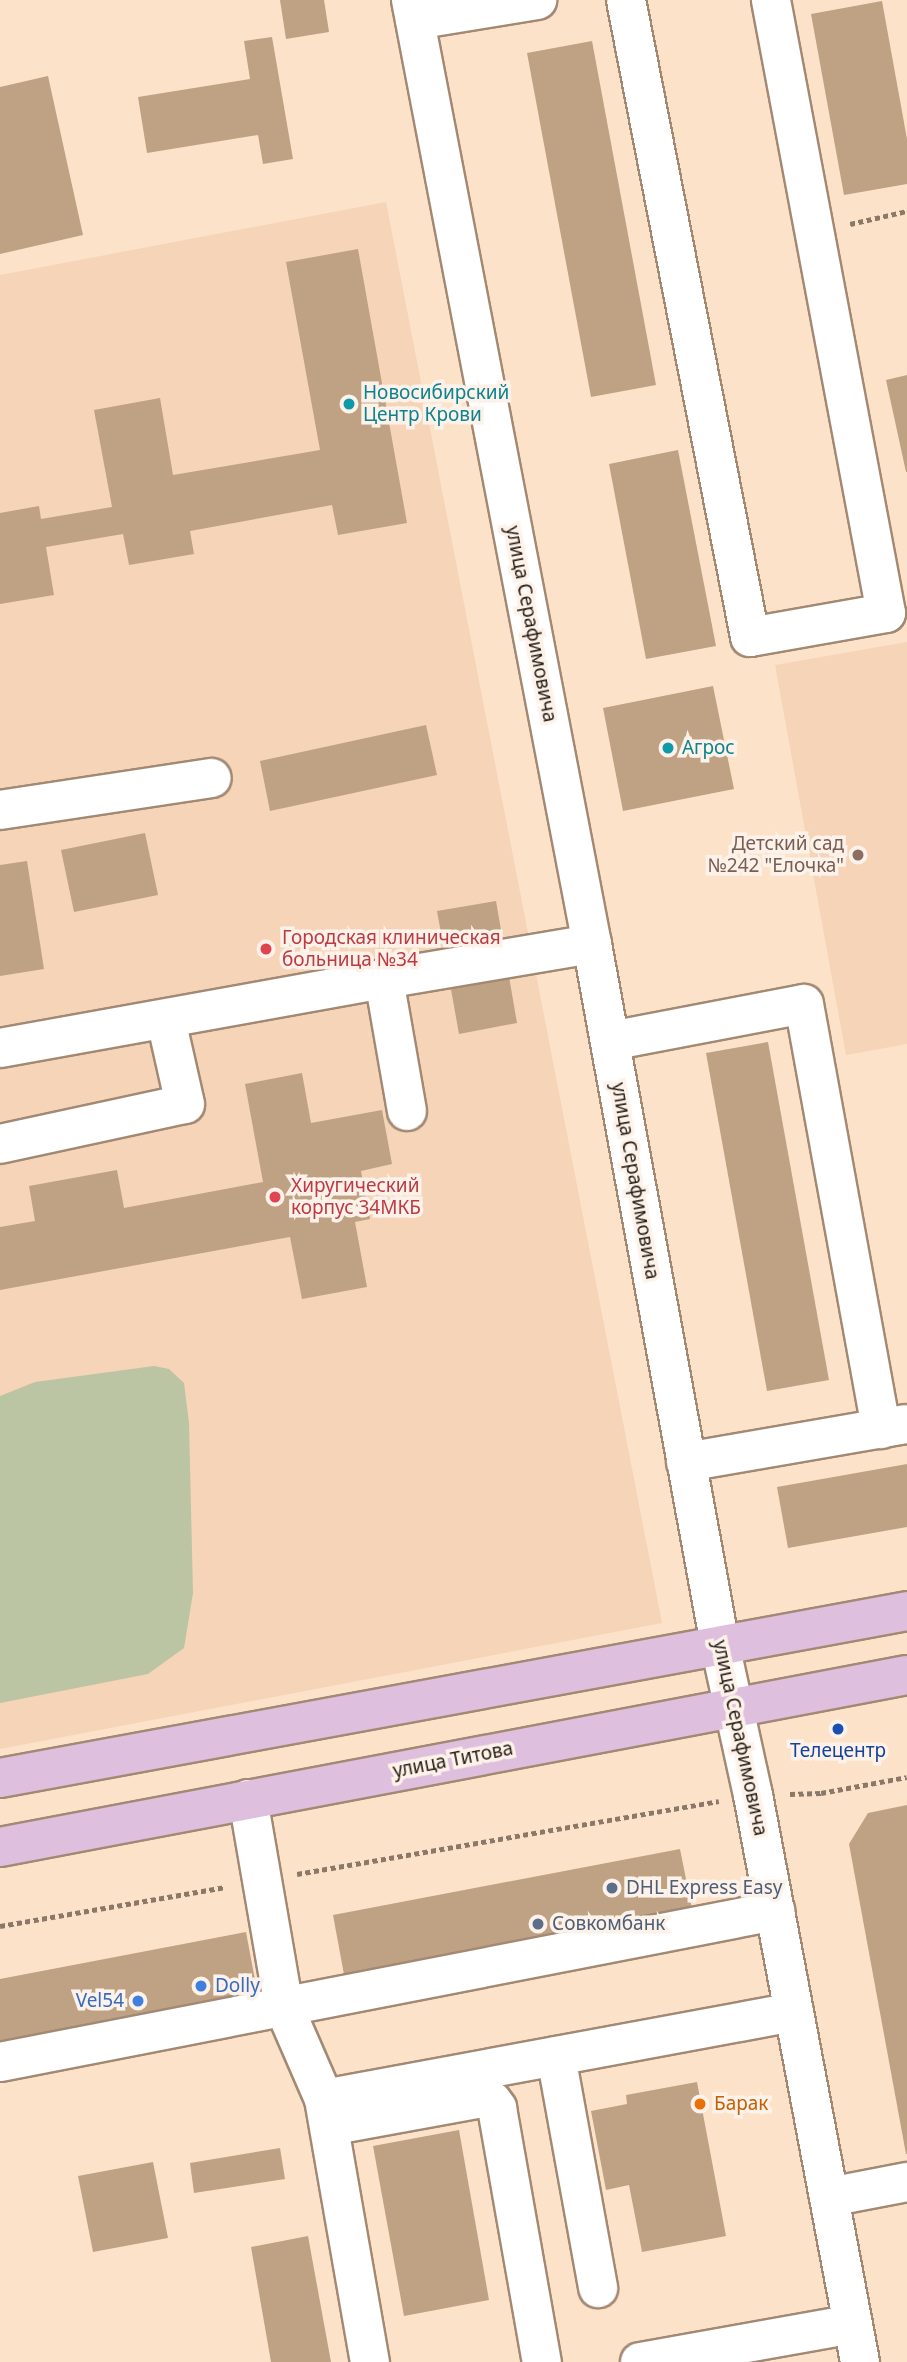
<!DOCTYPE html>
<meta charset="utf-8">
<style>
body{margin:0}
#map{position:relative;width:907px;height:2362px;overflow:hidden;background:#fde2ca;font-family:"Noto Sans",sans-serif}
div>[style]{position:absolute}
.built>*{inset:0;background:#f5d4b7}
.green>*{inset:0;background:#bbc5a3}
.building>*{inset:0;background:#bfa283}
.path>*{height:4.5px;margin-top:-2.25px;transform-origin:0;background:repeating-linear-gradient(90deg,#8a7868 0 5px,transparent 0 8.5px)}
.roads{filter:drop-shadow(2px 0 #a28973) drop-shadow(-2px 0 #a28973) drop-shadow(0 2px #a28973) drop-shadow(0 -2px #a28973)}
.minor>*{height:38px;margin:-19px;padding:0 19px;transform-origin:19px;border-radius:19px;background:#fff}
.major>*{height:38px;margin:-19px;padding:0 19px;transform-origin:19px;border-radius:19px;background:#debfde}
.dots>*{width:19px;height:19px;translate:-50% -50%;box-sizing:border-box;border:4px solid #fdf2e9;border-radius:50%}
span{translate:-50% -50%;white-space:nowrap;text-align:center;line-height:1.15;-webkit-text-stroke:7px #fdf2e9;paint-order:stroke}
.culture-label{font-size:19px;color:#0d838f}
.left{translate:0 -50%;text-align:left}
.street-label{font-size:19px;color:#261d14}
.education-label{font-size:19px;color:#785e54}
.right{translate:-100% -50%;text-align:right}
.health-label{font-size:19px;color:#be3a42}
.transit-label{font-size:19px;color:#164399}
.service-label{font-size:19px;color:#4e5e75}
.shop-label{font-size:19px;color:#366cbe}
.food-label{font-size:19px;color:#c56008}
</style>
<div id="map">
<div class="built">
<i style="clip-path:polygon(386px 202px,662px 1623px,0 1749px,0 275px)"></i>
<i style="clip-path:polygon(907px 642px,907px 1044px,846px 1055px,775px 665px)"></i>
</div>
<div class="green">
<i style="clip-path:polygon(154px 1366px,169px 1369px,184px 1383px,189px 1423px,193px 1593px,184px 1648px,148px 1674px,0 1703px,0 1396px,35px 1382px)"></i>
</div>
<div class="building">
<i style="clip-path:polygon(280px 0,324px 0,329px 32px,286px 39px)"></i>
<i style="clip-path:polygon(882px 1px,907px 139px,907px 184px,844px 195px,811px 14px)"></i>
<i style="clip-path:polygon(272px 37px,293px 159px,263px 164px,258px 135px,147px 153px,138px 97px,250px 79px,244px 41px)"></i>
<i style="clip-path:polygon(592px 41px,656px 385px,591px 397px,527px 53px)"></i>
<i style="clip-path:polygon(48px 76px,83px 235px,0 254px,0 87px)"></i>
<i style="clip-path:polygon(358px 249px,407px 523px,338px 535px,332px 505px,190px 531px,194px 554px,129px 565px,123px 534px,46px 547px,54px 595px,0 604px,0 513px,39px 506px,41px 519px,112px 507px,94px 410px,160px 398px,173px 475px,320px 450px,286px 262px)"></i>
<i style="clip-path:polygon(907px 375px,907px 472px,906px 472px,886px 380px)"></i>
<i style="clip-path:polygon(678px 450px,716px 646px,646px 659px,609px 464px)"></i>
<i style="clip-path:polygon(713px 686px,734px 789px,623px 811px,603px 708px)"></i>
<i style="clip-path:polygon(426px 725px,437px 775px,270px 811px,260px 761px)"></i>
<i style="clip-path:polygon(145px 833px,158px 895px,74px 912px,61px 850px)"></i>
<i style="clip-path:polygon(27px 861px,44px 969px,0 976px,0 865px)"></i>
<i style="clip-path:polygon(496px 901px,517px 1023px,459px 1034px,437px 911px)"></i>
<i style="clip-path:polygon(768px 1042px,829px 1380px,767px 1391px,706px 1053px)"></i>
<i style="clip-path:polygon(302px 1073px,311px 1123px,382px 1110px,392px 1164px,361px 1171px,370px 1219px,355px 1222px,367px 1287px,302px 1299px,290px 1237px,0 1290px,0 1227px,35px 1221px,29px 1186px,117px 1170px,124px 1208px,263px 1182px,245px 1084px)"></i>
<i style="clip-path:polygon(907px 1464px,907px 1527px,788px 1548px,777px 1487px)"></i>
<i style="clip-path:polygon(907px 1805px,907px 2154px,906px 2154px,849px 1844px,868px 1813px)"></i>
<i style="clip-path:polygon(680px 1849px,693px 1914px,345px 1980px,333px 1915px)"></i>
<i style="clip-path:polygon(246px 1932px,258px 1996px,0 2046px,0 1979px)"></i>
<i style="clip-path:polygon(697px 2082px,726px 2236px,642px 2252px,629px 2185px,606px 2190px,591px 2111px,627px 2104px,626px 2095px)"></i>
<i style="clip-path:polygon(459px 2130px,489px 2300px,404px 2316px,373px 2146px)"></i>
<i style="clip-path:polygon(280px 2148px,285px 2179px,194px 2193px,190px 2163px)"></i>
<i style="clip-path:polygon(153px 2162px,168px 2238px,93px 2252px,78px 2176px)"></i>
<i style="clip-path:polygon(308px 2236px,331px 2362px,271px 2362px,251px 2247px)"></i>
</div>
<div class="path">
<i style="left:850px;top:224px;width:58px;rotate:-12.8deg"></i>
<i style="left:790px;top:1794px;width:31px;rotate:-2deg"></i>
<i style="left:821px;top:1793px;width:87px;rotate:-10.5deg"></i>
<i style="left:297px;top:1874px;width:428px;rotate:-9.8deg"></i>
<i style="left:0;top:1926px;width:229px;rotate:-9.8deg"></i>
</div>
<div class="roads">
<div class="minor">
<i style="left:411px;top:0;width:961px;rotate:79.15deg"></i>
<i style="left:592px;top:944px;width:713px;rotate:79.65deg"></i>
<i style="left:720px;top:1645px;width:154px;rotate:77.6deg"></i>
<i style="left:753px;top:1795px;width:577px;rotate:79.31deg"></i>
<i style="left:626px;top:0;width:649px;rotate:78.98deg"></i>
<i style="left:750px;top:637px;width:138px;rotate:-10deg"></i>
<i style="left:886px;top:613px;width:624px;rotate:-100.63deg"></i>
<i style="left:415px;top:20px;width:124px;rotate:-9.3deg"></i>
<i style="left:0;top:810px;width:214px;rotate:-8.6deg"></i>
<i style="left:610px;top:1041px;width:197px;rotate:-10.8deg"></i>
<i style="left:804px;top:1004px;width:432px;rotate:79.7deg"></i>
<i style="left:0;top:1048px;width:390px;rotate:-10.2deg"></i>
<i style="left:407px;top:1111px;width:134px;rotate:-99.9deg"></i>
<i style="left:384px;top:979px;width:211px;rotate:-9.6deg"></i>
<i style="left:0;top:1144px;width:189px;rotate:-12.2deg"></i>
<i style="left:185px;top:1104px;width:86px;rotate:-102.7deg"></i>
<i style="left:686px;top:1462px;width:222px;rotate:-9.8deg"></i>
<i style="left:248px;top:1799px;width:211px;rotate:80.2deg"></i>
<i style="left:284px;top:2007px;width:100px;rotate:66.5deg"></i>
<i style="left:324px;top:2099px;width:267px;rotate:80.1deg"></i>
<i style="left:556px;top:2056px;width:236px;rotate:79.7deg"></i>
<i style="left:0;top:2062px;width:790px;rotate:-11.03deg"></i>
<i style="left:324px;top:2099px;width:478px;rotate:-10.5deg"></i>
<i style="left:329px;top:2126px;width:157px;rotate:-10.3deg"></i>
<i style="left:483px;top:2098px;width:9px;rotate:18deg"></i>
<i style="left:492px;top:2101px;width:9px;rotate:54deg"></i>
<i style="left:497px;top:2108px;width:258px;rotate:80deg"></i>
<i style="left:829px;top:2197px;width:79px;rotate:-10.9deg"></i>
<i style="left:640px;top:2362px;width:216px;rotate:-10.1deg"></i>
</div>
<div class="major">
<i style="left:0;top:1778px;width:922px;rotate:-10.43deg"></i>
<i style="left:0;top:1847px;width:923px;rotate:-10.74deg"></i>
</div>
</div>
<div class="dots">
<i style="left:349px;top:404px;background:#0f9aa8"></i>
<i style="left:668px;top:748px;background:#0f9aa8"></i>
<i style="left:858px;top:855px;background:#8d6e63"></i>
<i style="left:266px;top:949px;background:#e0444e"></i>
<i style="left:275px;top:1197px;background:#e0444e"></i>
<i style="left:838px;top:1729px;background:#1a4fb4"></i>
<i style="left:612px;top:1888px;background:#5c6f8a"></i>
<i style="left:538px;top:1924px;background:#5c6f8a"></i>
<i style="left:201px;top:1986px;background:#3f7fe0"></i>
<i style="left:138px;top:2001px;background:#3f7fe0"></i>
<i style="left:700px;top:2104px;background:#e8710a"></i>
</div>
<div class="culture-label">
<span class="left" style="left:363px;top:404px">Новосибирский<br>Центр Крови</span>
<span class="left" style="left:682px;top:748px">Агрос</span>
</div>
<div class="street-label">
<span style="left:531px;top:624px;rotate:79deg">улица Серафимовича</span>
<span style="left:635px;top:1181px;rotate:80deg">улица Серафимовича</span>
<span style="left:740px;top:1738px;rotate:78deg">улица Серафимовича</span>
<span style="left:453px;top:1760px;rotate:-11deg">улица Титова</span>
</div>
<div class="education-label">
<span class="right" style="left:844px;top:855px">Детский сад<br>№242 "Елочка"</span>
</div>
<div class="health-label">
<span class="left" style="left:282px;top:949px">Городская клиническая<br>больница №34</span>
<span class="left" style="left:291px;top:1197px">Хиругический<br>корпус 34МКБ</span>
</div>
<div class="transit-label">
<span style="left:838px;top:1751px">Телецентр</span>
</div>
<div class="service-label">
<span class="left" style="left:626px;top:1888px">DHL Express Easy</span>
<span class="left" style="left:552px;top:1924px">Совкомбанк</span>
</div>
<div class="shop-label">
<span class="left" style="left:215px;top:1986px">Dolly</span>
<span class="right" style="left:124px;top:2001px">Vel54</span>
</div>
<div class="food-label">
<span class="left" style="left:714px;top:2104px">Барак</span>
</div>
</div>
